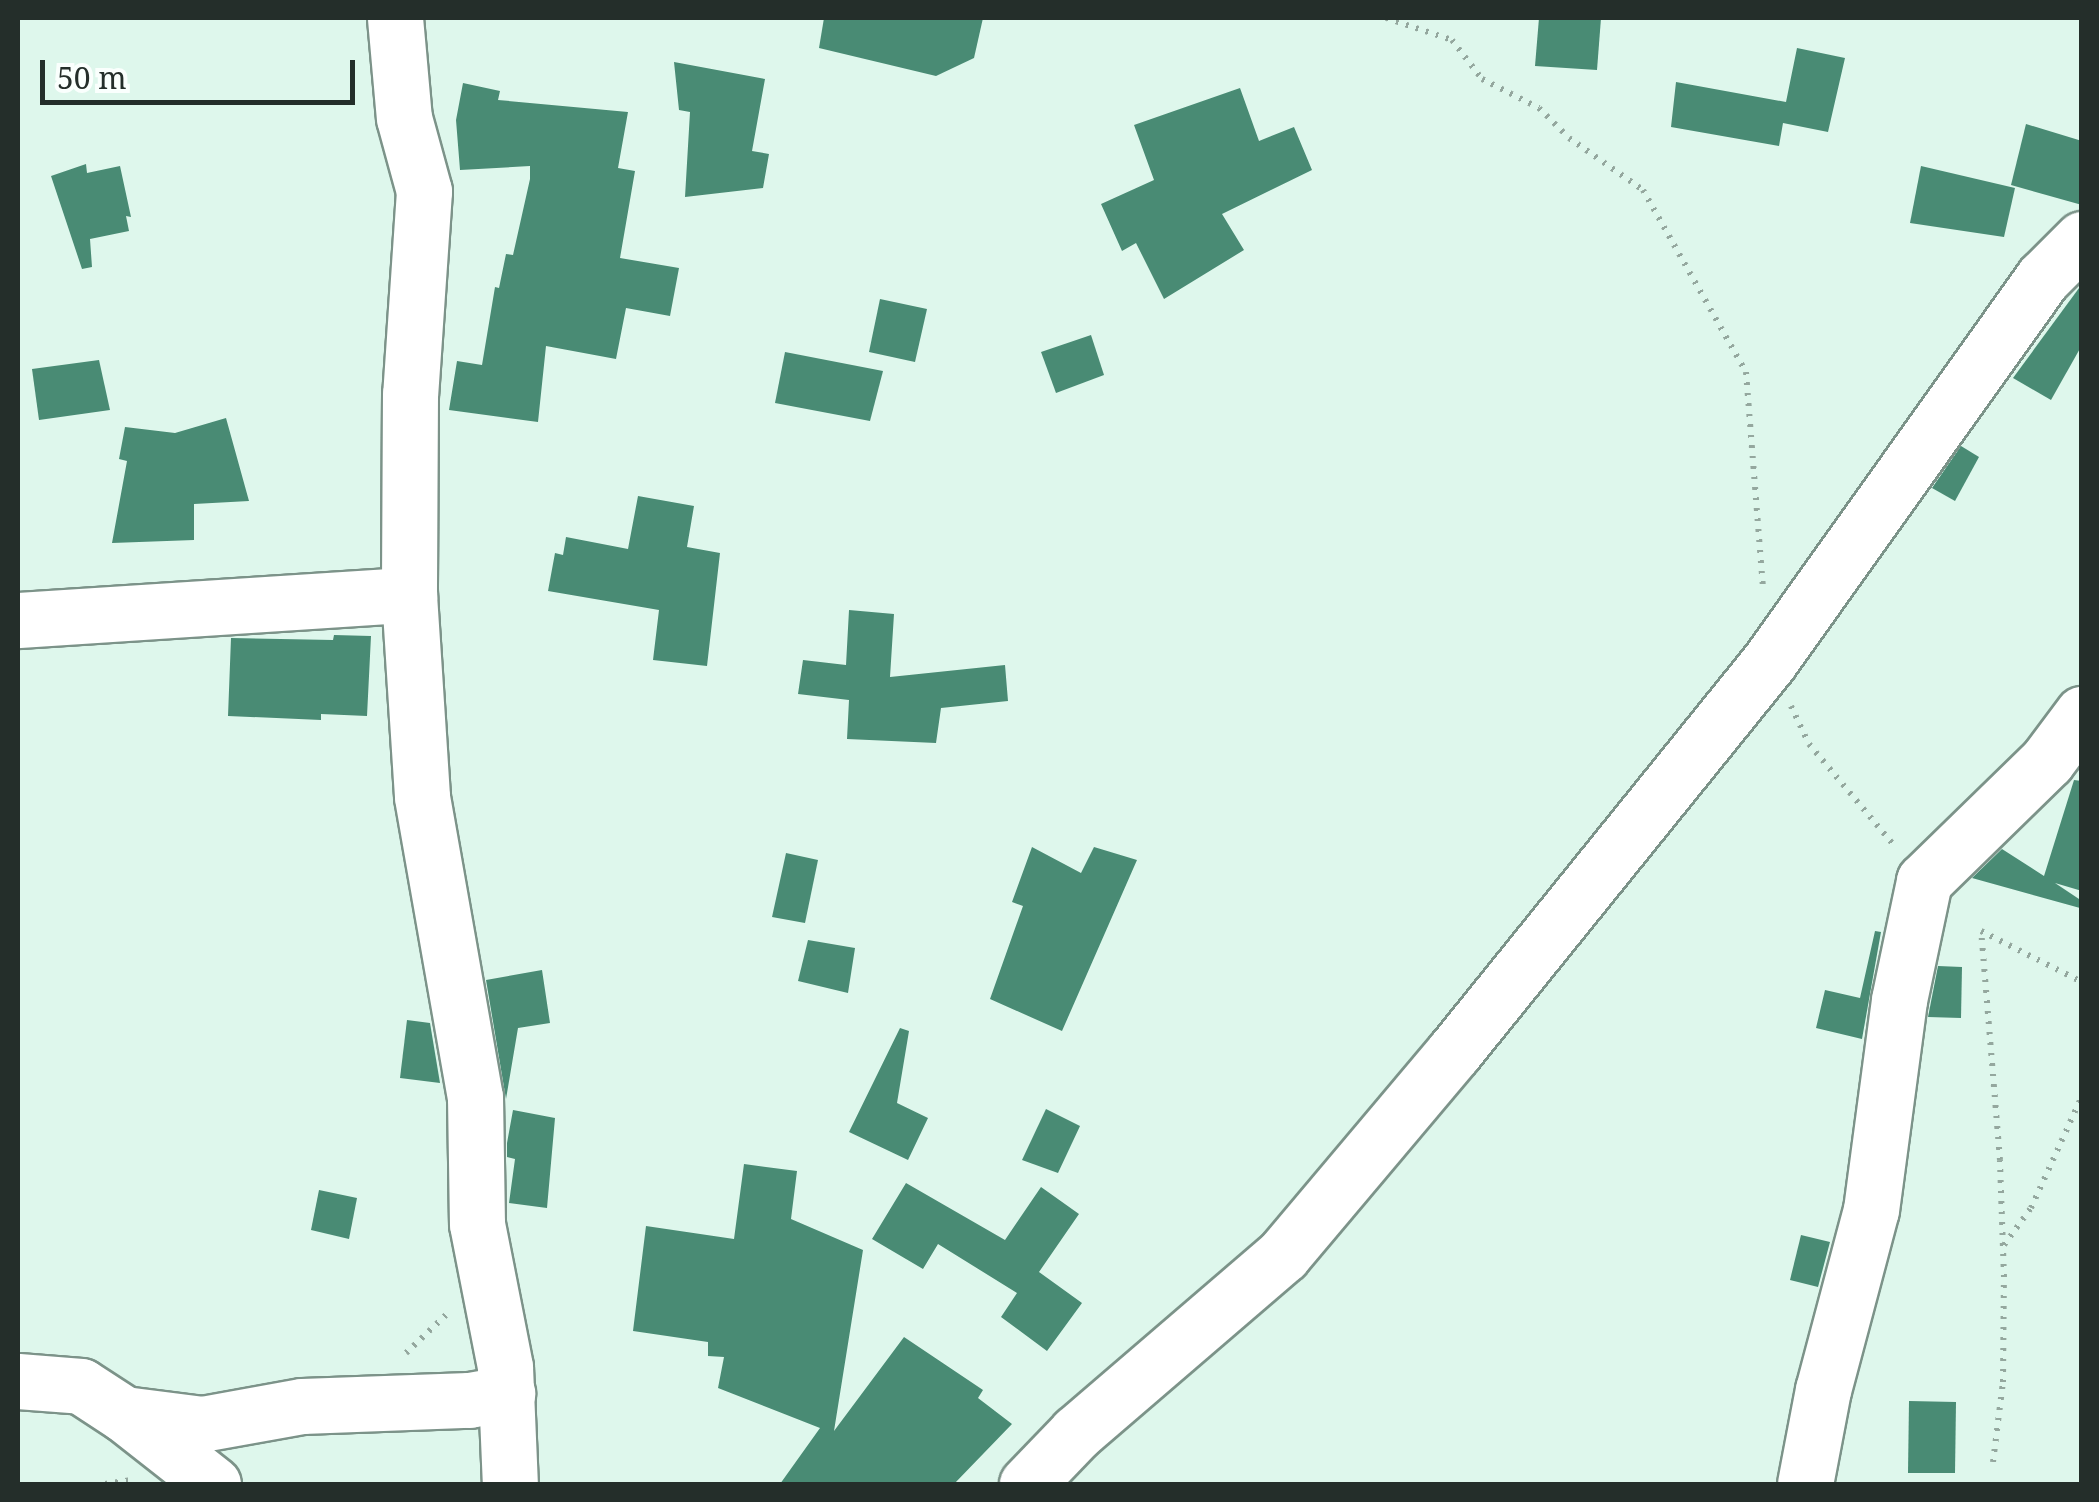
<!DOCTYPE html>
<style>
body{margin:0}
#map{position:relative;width:2099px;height:1502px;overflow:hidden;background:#def7ec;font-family:"Noto Serif",serif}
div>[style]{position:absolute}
.building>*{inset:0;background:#498b74}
.path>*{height:6px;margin-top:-3px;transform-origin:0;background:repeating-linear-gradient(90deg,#94a79e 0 2.5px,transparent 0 10.5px)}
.roads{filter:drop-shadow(2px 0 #7c9389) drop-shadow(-2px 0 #7c9389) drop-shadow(0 2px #7c9389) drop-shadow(0 -2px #7c9389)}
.minor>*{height:55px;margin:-27.5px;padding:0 27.5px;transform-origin:27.5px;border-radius:27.5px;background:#fff}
span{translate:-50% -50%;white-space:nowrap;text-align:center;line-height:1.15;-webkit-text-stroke:10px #fafffd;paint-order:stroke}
.frame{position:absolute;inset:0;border:20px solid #242e2a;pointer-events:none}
.scale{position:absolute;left:40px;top:60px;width:315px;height:45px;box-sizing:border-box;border:5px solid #242e2a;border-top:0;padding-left:12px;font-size:30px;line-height:35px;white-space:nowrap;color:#242e2a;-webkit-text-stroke:8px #fafffd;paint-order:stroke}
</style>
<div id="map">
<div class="building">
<i style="clip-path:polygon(824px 18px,983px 18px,974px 58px,936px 76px,819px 48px)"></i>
<i style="clip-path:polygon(1539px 18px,1601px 18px,1597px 70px,1535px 66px)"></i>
<i style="clip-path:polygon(1797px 48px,1845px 58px,1828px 132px,1783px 123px,1779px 146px,1671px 127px,1676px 82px,1786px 102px)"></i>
<i style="clip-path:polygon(674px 62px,765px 79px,752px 151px,769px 154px,763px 188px,685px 197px,690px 112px,679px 110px)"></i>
<i style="clip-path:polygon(463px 83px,500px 91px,498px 100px,628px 112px,618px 168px,635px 171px,620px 258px,679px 268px,670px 316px,626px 308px,616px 359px,546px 346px,538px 422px,449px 410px,457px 361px,482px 365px,495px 287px,499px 288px,506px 254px,513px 255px,530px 179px,530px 166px,460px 170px,456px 120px)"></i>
<i style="clip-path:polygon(1240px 88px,1259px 141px,1294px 127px,1312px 170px,1222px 214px,1244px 250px,1164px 299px,1136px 243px,1122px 251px,1101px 204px,1154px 180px,1134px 125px)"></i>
<i style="clip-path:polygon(2026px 124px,2082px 141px,2082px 205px,2011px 185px)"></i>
<i style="clip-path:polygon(86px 164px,87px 173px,120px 166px,131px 217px,126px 216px,129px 231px,90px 239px,92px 267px,82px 269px,51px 176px)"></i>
<i style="clip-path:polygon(1921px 166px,2015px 188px,2004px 237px,1910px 223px)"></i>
<i style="clip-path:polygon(2082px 284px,2082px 345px,2051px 400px,2013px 378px)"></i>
<i style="clip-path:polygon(880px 299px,927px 309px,915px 362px,869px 352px)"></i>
<i style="clip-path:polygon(1091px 335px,1104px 375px,1056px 393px,1041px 352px)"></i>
<i style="clip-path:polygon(785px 352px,883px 371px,870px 421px,775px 403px)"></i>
<i style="clip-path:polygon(99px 360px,110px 410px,39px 420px,32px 369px)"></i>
<i style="clip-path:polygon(226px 418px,249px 501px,194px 504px,194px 540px,112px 543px,127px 461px,119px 459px,125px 427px,175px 433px)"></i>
<i style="clip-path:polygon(1961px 446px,1979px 457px,1955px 501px,1932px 488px)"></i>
<i style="clip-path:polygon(638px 496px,694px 506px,687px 547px,720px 553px,707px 666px,653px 660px,659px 610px,548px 591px,555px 553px,563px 555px,566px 537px,628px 549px)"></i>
<i style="clip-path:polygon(849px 610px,894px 614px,890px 677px,1005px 665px,1008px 701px,941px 708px,936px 743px,847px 739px,849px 700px,798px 694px,803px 660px,846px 665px)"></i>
<i style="clip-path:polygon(334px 635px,371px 636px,367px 716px,321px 714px,321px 720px,228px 716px,231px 638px,333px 640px)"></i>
<i style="clip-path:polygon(2074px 780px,2082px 781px,2082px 891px,2055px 883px,2082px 901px,2080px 908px,1972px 878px,2002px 849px,2044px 876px)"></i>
<i style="clip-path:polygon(1032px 847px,1081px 873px,1094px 847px,1137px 860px,1062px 1031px,990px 999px,1023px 906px,1012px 902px)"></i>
<i style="clip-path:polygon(786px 853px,818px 860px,805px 923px,772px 917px)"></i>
<i style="clip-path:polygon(1875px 931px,1881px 932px,1862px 1039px,1816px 1028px,1825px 990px,1860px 998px)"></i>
<i style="clip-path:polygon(808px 940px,855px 948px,848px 993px,798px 981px)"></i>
<i style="clip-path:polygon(1938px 966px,1962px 967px,1961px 1018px,1928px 1017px)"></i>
<i style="clip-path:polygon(542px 970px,550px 1023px,518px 1028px,506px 1099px,486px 980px)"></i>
<i style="clip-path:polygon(407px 1020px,430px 1023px,440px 1083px,400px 1078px)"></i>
<i style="clip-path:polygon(900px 1028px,909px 1031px,897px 1103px,928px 1118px,908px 1160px,849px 1132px)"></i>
<i style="clip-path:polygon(1046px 1109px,1080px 1126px,1058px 1173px,1022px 1160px)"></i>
<i style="clip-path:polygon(513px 1110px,555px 1118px,547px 1208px,509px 1203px,515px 1159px,507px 1157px,507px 1143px)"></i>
<i style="clip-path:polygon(744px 1164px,797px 1171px,791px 1219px,863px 1250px,834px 1431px,904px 1337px,983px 1390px,978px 1398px,1012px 1424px,954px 1484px,780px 1484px,820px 1428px,718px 1388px,724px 1357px,708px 1356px,708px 1342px,633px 1331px,646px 1226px,734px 1239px)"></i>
<i style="clip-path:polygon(906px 1183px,1005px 1240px,1041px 1187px,1079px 1214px,1039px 1272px,1082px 1303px,1047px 1351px,1001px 1317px,1017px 1293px,938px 1244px,923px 1269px,872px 1239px)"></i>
<i style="clip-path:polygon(319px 1190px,357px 1198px,349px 1239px,311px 1230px)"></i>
<i style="clip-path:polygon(1801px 1235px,1830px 1242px,1818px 1287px,1790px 1280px)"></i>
<i style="clip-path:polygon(1909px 1401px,1956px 1402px,1955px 1473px,1908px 1473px)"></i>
</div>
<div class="path">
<i style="left:1386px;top:18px;width:70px;rotate:18.4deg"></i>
<i style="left:1452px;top:40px;width:49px;rotate:52.4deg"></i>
<i style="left:1482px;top:79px;width:64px;rotate:27deg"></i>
<i style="left:1539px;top:108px;width:42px;rotate:45deg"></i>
<i style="left:1569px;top:138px;width:90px;rotate:35.1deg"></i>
<i style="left:1643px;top:190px;width:209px;rotate:60.5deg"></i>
<i style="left:1746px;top:372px;width:218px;rotate:85.5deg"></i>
<i style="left:1791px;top:706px;width:42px;rotate:64.7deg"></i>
<i style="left:1809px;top:744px;width:131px;rotate:50deg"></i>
<i style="left:2004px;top:1245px;width:46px;rotate:-53.9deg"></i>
<i style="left:2031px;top:1208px;width:123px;rotate:-65.5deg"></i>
<i style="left:406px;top:1353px;width:58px;rotate:-43.6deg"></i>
<i style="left:1993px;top:1462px;width:81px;rotate:-82.9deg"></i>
<i style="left:2003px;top:1382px;width:105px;rotate:-89.5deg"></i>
<i style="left:2004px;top:1277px;width:117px;rotate:-92deg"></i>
<i style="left:2000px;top:1160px;width:230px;rotate:-94.7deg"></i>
<i style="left:1981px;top:931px;width:113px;rotate:26.8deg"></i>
<i style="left:105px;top:1484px;width:25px;rotate:-9deg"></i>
</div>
<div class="roads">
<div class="minor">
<i style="left:395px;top:18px;width:100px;rotate:84.9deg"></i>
<i style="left:404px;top:118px;width:76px;rotate:74.7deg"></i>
<i style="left:424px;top:191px;width:203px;rotate:93.9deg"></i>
<i style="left:410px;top:394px;width:201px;rotate:90.3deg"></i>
<i style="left:409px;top:595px;width:202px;rotate:86.3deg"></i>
<i style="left:422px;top:797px;width:305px;rotate:80deg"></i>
<i style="left:475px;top:1097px;width:127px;rotate:89.1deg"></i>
<i style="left:477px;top:1224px;width:146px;rotate:78.9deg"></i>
<i style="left:505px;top:1367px;width:117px;rotate:87.6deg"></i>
<i style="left:18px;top:620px;width:392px;rotate:-3.7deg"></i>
<i style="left:18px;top:1381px;width:63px;rotate:4.5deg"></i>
<i style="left:81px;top:1386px;width:51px;rotate:33.1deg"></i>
<i style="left:213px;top:1484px;width:113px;rotate:-141.8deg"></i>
<i style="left:124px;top:1414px;width:79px;rotate:7.3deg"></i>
<i style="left:202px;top:1424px;width:102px;rotate:-10.2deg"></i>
<i style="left:302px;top:1406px;width:167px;rotate:-2.1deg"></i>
<i style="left:469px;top:1400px;width:39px;rotate:-10deg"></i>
<i style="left:1027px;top:1484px;width:71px;rotate:-46.1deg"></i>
<i style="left:1076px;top:1433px;width:273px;rotate:-40.7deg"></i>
<i style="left:1283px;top:1255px;width:265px;rotate:-49.9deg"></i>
<i style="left:1454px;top:1052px;width:501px;rotate:-51.07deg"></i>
<i style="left:1769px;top:662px;width:472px;rotate:-54.5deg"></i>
<i style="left:2043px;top:278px;width:55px;rotate:-45deg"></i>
<i style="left:1805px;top:1484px;width:96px;rotate:-79.2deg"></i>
<i style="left:1823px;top:1390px;width:186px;rotate:-75.1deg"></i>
<i style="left:1871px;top:1210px;width:212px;rotate:-82.4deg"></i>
<i style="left:1899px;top:1000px;width:122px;rotate:-78.1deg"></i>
<i style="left:1924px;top:881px;width:172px;rotate:-44.3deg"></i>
<i style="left:2047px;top:761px;width:59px;rotate:-53.3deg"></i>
</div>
</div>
<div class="frame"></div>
<div class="scale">50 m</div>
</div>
